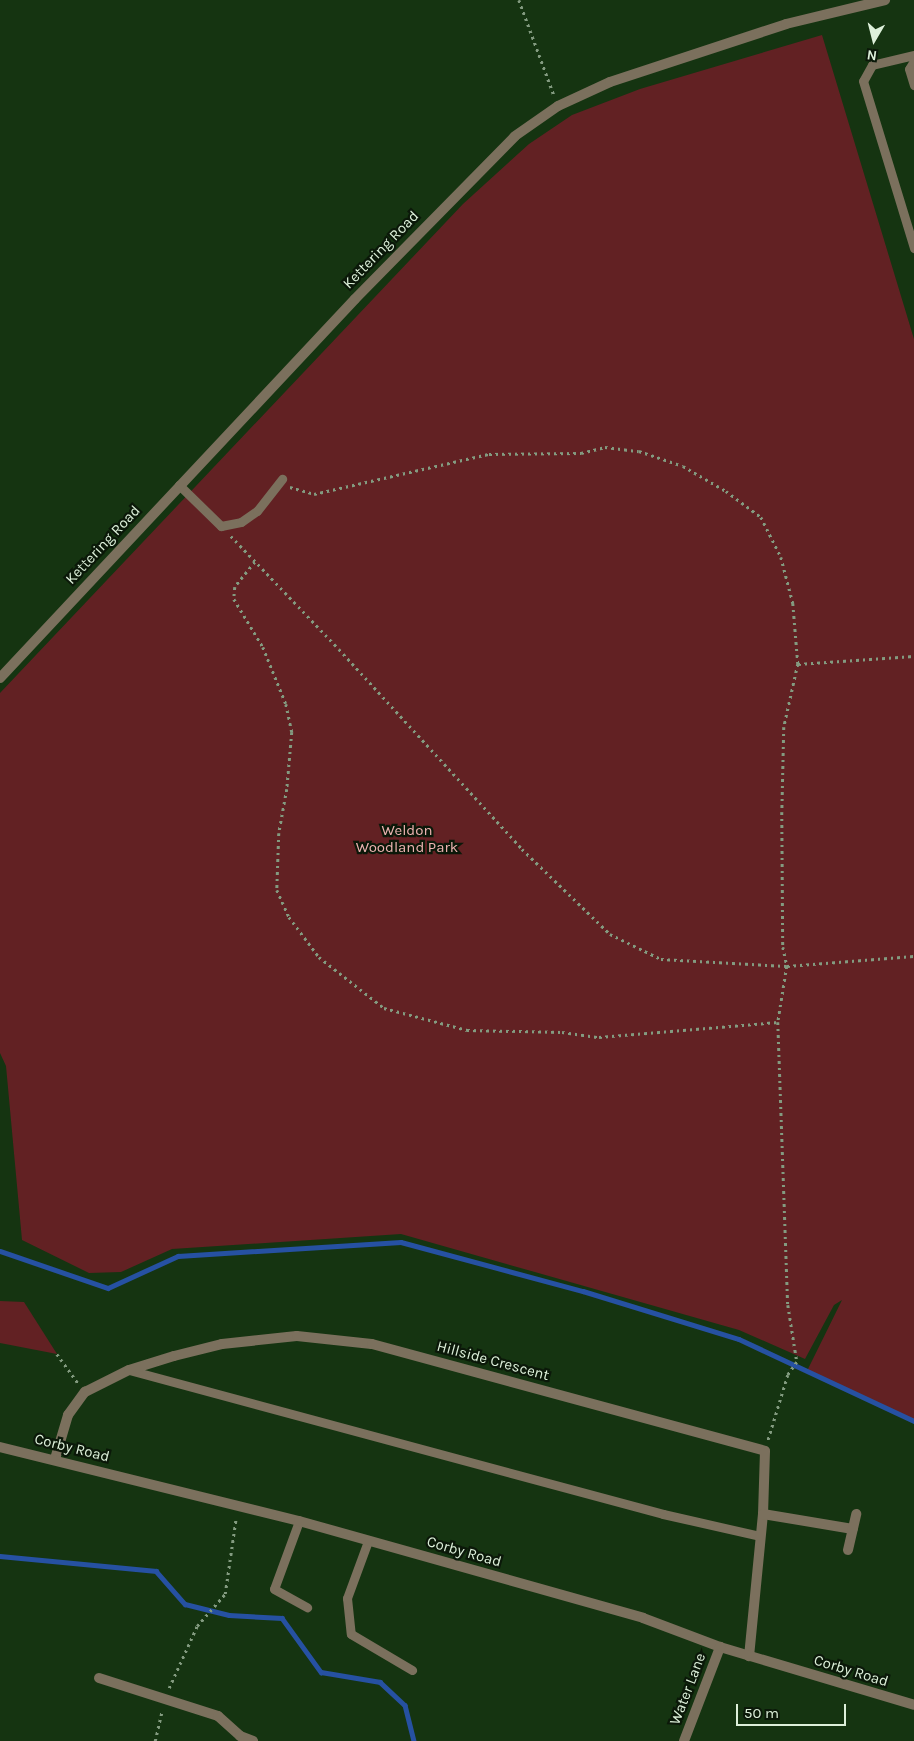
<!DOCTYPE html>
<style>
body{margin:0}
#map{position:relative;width:914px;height:1741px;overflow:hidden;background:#153411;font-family:Karla,sans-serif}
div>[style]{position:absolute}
.green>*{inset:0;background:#622123}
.stream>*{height:4.5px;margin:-2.25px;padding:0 2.25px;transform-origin:2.25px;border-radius:2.25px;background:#2651a2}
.path>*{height:2.5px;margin-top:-1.25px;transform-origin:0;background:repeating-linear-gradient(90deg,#839b80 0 2.5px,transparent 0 6.5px)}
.service>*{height:9px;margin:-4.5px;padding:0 4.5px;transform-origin:4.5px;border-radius:4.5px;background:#7b705d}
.minor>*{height:10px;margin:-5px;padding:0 5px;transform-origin:5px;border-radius:5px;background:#7b705d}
.tertiary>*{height:10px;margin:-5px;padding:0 5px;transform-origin:5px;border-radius:5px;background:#7b705d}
span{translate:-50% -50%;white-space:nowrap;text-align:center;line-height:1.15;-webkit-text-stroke:4.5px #0b1809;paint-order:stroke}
.street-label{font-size:15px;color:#ddf0da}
.park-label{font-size:15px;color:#eeb4b2}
.north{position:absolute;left:849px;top:15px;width:50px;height:50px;-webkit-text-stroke:4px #0b1809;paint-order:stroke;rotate:188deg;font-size:14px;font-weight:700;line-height:20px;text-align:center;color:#ddf0da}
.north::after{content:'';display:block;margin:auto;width:18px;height:22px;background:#ddf0da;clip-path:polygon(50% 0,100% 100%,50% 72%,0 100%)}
.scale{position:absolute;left:736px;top:1704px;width:110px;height:22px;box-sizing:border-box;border:2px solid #ddf0da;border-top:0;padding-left:6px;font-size:15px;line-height:18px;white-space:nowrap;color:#ddf0da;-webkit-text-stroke:4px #0b1809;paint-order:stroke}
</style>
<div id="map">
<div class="green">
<i style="clip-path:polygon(822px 35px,914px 339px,914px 1421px,807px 1371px,842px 1300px,834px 1305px,805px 1359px,739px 1330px,401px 1234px,172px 1249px,121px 1272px,89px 1273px,22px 1240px,6px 1066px,0 1053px,0 693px,463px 204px,529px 144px,572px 115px,640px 89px)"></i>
<i style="clip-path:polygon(0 1301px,24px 1302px,57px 1354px,0 1343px)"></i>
</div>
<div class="stream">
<i style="left:0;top:1251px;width:114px;rotate:18.9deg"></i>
<i style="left:108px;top:1288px;width:77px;rotate:-24.6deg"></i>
<i style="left:178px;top:1256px;width:223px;rotate:-3.6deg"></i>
<i style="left:401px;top:1242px;width:188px;rotate:15.1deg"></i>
<i style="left:583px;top:1291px;width:163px;rotate:17.1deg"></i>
<i style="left:739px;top:1339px;width:193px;rotate:25.1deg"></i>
<i style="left:0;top:1556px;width:157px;rotate:5.5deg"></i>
<i style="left:156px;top:1571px;width:44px;rotate:48.7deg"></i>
<i style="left:185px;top:1604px;width:45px;rotate:14deg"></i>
<i style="left:229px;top:1615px;width:53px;rotate:3.2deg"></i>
<i style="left:282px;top:1618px;width:67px;rotate:54.2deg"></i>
<i style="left:321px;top:1672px;width:60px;rotate:9.6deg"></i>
<i style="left:380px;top:1682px;width:34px;rotate:43deg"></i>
<i style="left:405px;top:1705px;width:37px;rotate:76deg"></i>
</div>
<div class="path">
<i style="left:519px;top:0;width:101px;rotate:69.8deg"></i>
<i style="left:290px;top:487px;width:25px;rotate:16deg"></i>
<i style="left:314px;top:494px;width:180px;rotate:-12.9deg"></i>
<i style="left:489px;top:454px;width:92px;rotate:-0.6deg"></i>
<i style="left:581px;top:453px;width:25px;rotate:-14deg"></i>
<i style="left:605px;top:447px;width:34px;rotate:7deg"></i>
<i style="left:639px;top:451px;width:46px;rotate:18.8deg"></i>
<i style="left:683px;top:466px;width:50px;rotate:30.2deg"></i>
<i style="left:726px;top:491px;width:44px;rotate:36.6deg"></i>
<i style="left:761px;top:517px;width:45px;rotate:63.4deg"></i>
<i style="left:781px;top:557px;width:48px;rotate:75.4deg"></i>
<i style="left:793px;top:603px;width:61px;rotate:85.3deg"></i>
<i style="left:798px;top:664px;width:65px;rotate:102.5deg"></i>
<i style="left:784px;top:727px;width:85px;rotate:91.3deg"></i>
<i style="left:782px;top:812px;width:135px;rotate:89.6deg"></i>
<i style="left:783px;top:947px;width:19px;rotate:78deg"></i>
<i style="left:787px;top:966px;width:127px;rotate:-4.5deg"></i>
<i style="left:231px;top:536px;width:156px;rotate:46.3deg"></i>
<i style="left:339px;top:649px;width:271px;rotate:47.5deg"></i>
<i style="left:522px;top:849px;width:122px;rotate:44deg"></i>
<i style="left:610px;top:934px;width:57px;rotate:26.1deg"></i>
<i style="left:661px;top:959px;width:126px;rotate:3.2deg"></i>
<i style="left:787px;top:966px;width:57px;rotate:99.1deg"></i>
<i style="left:778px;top:1022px;width:283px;rotate:88deg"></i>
<i style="left:788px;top:1305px;width:58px;rotate:81deg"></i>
<i style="left:797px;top:1362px;width:16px;rotate:125deg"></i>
<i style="left:788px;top:1375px;width:69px;rotate:106.9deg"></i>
<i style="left:255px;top:562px;width:32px;rotate:129deg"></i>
<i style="left:235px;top:587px;width:12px;rotate:95deg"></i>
<i style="left:234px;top:599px;width:56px;rotate:58.9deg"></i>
<i style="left:263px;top:647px;width:61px;rotate:68deg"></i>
<i style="left:286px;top:704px;width:29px;rotate:78deg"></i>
<i style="left:292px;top:732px;width:57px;rotate:95deg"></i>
<i style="left:287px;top:789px;width:45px;rotate:100.3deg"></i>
<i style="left:279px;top:833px;width:57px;rotate:92deg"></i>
<i style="left:277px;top:890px;width:30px;rotate:66deg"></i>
<i style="left:289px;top:917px;width:50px;rotate:53.1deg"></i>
<i style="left:319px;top:957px;width:83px;rotate:38.1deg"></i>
<i style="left:384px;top:1008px;width:86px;rotate:14.8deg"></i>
<i style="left:467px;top:1030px;width:95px;rotate:1.2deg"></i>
<i style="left:562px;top:1032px;width:37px;rotate:8deg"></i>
<i style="left:599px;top:1037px;width:180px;rotate:-4.8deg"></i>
<i style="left:798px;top:664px;width:116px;rotate:-3.9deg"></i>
<i style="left:57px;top:1354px;width:36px;rotate:54deg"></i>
<i style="left:169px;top:1688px;width:68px;rotate:-65.7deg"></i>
<i style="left:197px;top:1626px;width:43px;rotate:-48.8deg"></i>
<i style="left:225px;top:1594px;width:77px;rotate:-81.8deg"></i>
<i style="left:155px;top:1741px;width:32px;rotate:-77deg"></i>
</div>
<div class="service">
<i style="left:914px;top:55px;width:43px;rotate:166.6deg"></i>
<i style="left:872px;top:65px;width:18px;rotate:119deg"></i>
<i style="left:863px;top:81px;width:175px;rotate:73deg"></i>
<i style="left:914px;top:61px;width:9px;rotate:122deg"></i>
<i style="left:909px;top:69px;width:17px;rotate:73deg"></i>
<i style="left:179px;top:485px;width:59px;rotate:44.3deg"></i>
<i style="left:221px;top:526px;width:20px;rotate:-11deg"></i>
<i style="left:241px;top:522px;width:19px;rotate:-35deg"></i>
<i style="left:257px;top:511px;width:41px;rotate:-52deg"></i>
<i style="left:129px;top:1370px;width:553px;rotate:15.09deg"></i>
<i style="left:663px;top:1514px;width:99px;rotate:12.8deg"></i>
<i style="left:299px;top:1521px;width:72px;rotate:110.2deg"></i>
<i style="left:274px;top:1589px;width:38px;rotate:29deg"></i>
<i style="left:368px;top:1541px;width:61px;rotate:110.2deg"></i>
<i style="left:347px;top:1598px;width:36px;rotate:84deg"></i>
<i style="left:351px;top:1634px;width:71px;rotate:30.5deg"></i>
</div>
<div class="minor">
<i style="left:55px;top:1459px;width:46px;rotate:-73.5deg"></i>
<i style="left:68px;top:1415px;width:29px;rotate:-54deg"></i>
<i style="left:85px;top:1392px;width:49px;rotate:-26.6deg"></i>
<i style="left:129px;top:1370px;width:47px;rotate:-17.3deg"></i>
<i style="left:174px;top:1356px;width:49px;rotate:-14deg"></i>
<i style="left:222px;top:1344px;width:75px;rotate:-6.1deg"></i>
<i style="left:297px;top:1336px;width:75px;rotate:6.1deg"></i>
<i style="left:372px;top:1344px;width:407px;rotate:15.2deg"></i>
<i style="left:765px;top:1451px;width:63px;rotate:91.8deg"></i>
<i style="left:763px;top:1514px;width:143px;rotate:95.6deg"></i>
<i style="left:763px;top:1514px;width:91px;rotate:9.5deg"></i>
<i style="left:848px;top:1550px;width:37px;rotate:-77deg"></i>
<i style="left:99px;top:1678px;width:125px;rotate:17.7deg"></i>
<i style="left:218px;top:1716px;width:30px;rotate:42deg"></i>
<i style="left:240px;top:1736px;width:14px;rotate:21deg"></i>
</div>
<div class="tertiary">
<i style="left:0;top:678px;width:519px;rotate:-46.87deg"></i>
<i style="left:355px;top:299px;width:228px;rotate:-45.5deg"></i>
<i style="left:515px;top:136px;width:52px;rotate:-34.9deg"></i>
<i style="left:558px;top:106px;width:57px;rotate:-24.8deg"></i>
<i style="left:610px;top:82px;width:185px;rotate:-18.2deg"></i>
<i style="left:786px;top:24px;width:102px;rotate:-13.6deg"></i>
<i style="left:0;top:1447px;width:308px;rotate:13.9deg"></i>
<i style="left:299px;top:1521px;width:357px;rotate:15.7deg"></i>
<i style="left:643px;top:1618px;width:82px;rotate:20.6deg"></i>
<i style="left:720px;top:1647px;width:202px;rotate:16.6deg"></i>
<i style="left:684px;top:1741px;width:101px;rotate:-69deg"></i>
</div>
<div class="street-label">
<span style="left:381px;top:250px;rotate:-46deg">Kettering Road</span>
<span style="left:103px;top:545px;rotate:-47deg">Kettering Road</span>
<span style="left:493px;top:1361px;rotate:15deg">Hillside Crescent</span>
<span style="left:72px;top:1448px;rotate:14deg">Corby Road</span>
<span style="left:464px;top:1552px;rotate:16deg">Corby Road</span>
<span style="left:851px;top:1671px;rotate:17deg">Corby Road</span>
<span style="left:688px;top:1689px;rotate:-69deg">Water Lane</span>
</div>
<div class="park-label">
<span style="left:407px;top:839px">Weldon<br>Woodland Park</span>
</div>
<div class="north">N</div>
<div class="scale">50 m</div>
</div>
